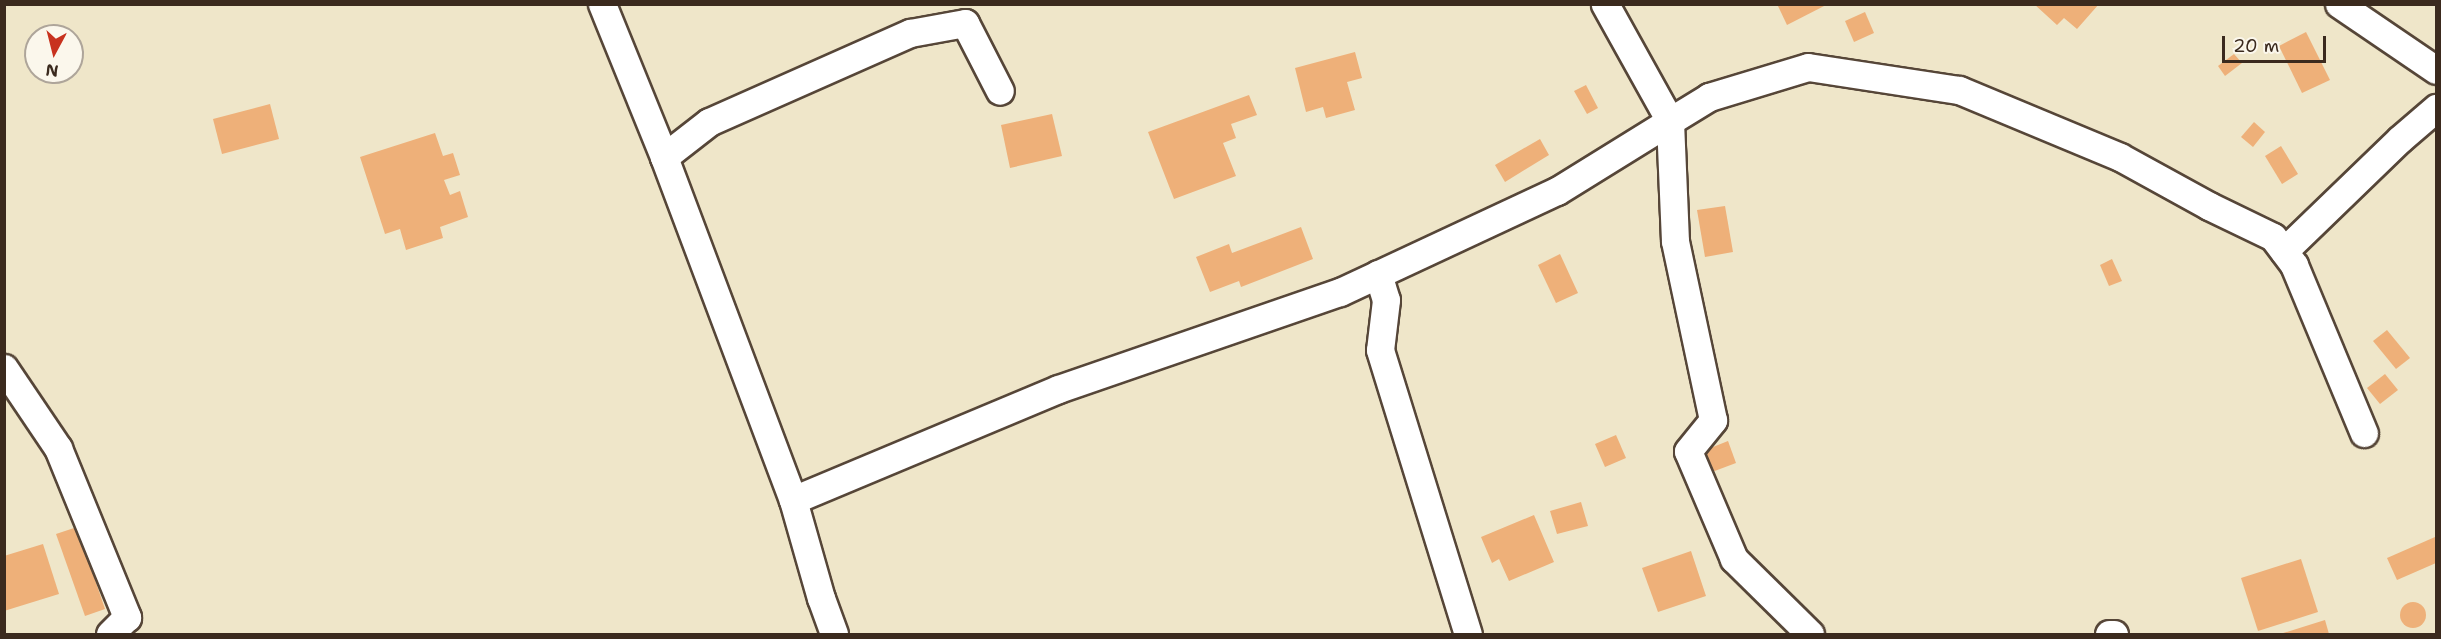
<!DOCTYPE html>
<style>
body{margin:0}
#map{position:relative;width:2441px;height:639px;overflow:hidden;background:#efe6c9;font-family:"Shantell Sans",sans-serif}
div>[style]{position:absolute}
.building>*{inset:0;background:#eeb079}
.round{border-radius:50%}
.roads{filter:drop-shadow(2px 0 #564638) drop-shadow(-2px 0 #564638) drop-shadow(0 2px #564638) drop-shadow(0 -2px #564638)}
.minor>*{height:27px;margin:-13.5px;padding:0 13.5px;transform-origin:13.5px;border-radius:13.5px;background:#fff}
span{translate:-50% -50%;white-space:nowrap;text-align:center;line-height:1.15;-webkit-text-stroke:4.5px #fbf7ec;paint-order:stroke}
.frame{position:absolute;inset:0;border:6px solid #3b2a1e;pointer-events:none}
.north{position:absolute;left:24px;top:24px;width:60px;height:60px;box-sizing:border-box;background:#fbf7ec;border:2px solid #aea59a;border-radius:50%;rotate:187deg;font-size:16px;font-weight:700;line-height:24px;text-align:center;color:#3b2a1e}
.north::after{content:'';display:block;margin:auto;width:21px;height:27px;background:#c8321e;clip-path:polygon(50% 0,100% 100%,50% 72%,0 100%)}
.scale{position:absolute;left:2222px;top:36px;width:104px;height:27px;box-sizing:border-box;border:3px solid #3b2a1e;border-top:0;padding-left:8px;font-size:18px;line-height:21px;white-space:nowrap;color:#3b2a1e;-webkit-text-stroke:4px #fbf7ec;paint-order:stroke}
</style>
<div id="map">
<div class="building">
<i style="clip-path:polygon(1777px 4px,1828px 4px,1787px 25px)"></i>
<i style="clip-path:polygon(2034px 4px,2099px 4px,2077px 29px,2064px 18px,2057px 25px)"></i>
<i style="clip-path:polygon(1865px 12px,1874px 33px,1854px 42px,1845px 21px)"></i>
<i style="clip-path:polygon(2306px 32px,2330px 80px,2302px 93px,2279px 46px)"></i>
<i style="clip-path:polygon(1355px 52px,1362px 78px,1347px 82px,1355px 110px,1326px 118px,1323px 107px,1306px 112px,1295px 68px)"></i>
<i style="clip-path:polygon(2234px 54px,2242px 63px,2225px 76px,2218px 66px)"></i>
<i style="clip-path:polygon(1586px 85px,1598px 108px,1587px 114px,1574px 91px)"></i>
<i style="clip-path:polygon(1249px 95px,1257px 115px,1231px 124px,1236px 138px,1223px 143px,1236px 176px,1174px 199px,1148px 132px)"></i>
<i style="clip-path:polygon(270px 104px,279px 139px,222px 154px,213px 119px)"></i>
<i style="clip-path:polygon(1052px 114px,1062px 156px,1010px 168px,1001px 125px)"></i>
<i style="clip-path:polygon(2254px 122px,2265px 132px,2253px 147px,2241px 137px)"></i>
<i style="clip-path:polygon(435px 133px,443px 156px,453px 153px,460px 175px,444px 180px,450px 195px,460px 191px,468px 217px,440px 227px,443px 238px,406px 250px,400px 229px,385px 234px,360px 157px)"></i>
<i style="clip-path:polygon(1540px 139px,1549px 155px,1505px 182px,1495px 165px)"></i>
<i style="clip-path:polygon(2281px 146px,2298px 174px,2282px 184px,2265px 156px)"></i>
<i style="clip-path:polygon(1725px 206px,1733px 252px,1705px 257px,1697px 210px)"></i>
<i style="clip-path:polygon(1301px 227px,1313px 259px,1241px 287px,1239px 281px,1210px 292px,1196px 257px,1229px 244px,1232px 253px)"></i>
<i style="clip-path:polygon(1560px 254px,1578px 293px,1556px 303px,1538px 265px)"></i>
<i style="clip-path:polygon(2112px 259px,2122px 281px,2109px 286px,2100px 265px)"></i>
<i style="clip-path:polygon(2387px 330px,2410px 358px,2396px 369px,2373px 341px)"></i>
<i style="clip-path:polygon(2385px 374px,2398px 390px,2380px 404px,2367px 388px)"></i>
<i style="clip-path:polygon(1616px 435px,1626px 458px,1605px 467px,1595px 444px)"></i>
<i style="clip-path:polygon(1728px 441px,1736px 463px,1712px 472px,1703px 451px)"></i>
<i style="clip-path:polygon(1581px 502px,1588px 526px,1557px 534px,1550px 511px)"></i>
<i style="clip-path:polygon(1534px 515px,1554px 562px,1509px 581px,1499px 559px,1492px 563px,1481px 537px)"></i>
<i style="clip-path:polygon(77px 527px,105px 609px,85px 616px,56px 534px)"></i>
<i style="clip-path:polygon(2435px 537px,2436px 563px,2397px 580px,2387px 558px)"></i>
<i style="clip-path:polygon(43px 544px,59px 594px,4px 611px,4px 556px)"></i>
<i style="clip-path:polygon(1691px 551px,1706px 596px,1658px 612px,1642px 568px)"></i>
<i style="clip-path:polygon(2301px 559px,2318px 612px,2258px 631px,2241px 578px)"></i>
<i class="round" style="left:2400px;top:602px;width:26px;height:26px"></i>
<i style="clip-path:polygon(2325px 620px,2329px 634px,2280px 634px)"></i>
</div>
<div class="roads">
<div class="minor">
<i style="left:602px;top:4px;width:165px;rotate:67.9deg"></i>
<i style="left:664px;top:157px;width:366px;rotate:69.4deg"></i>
<i style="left:793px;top:500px;width:102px;rotate:74.1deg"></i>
<i style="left:821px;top:598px;width:38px;rotate:70deg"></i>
<i style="left:2339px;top:4px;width:117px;rotate:34.2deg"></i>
<i style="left:664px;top:157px;width:57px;rotate:-37.9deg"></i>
<i style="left:709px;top:122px;width:220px;rotate:-23.9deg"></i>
<i style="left:910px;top:33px;width:56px;rotate:-10.3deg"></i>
<i style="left:965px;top:23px;width:76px;rotate:62.8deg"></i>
<i style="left:2284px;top:251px;width:161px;rotate:-44deg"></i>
<i style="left:2400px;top:139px;width:48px;rotate:-40.7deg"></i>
<i style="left:1378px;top:274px;width:27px;rotate:73deg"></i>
<i style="left:1386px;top:300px;width:50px;rotate:96.8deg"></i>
<i style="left:1380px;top:350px;width:297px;rotate:72.8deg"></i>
<i style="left:4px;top:368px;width:97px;rotate:56deg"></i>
<i style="left:58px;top:448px;width:183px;rotate:67.8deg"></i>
<i style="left:127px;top:617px;width:24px;rotate:135deg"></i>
<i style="left:793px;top:500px;width:287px;rotate:-22.7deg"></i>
<i style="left:1058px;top:389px;width:298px;rotate:-19deg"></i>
<i style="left:1340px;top:292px;width:239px;rotate:-25deg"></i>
<i style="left:1557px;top:191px;width:133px;rotate:-31.8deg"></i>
<i style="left:1670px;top:121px;width:134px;rotate:-119.1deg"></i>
<i style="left:1810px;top:634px;width:107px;rotate:-135.4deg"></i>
<i style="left:1734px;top:559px;width:117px;rotate:-113.1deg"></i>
<i style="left:1688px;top:451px;width:40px;rotate:-51deg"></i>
<i style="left:1713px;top:420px;width:183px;rotate:-102deg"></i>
<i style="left:1675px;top:241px;width:120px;rotate:-92.4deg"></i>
<i style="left:1670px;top:121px;width:46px;rotate:-31.6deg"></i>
<i style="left:1709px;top:97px;width:103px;rotate:-16.9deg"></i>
<i style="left:1808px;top:67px;width:153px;rotate:8.7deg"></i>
<i style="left:1959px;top:90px;width:174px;rotate:22.6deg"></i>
<i style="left:2120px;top:157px;width:102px;rotate:28.8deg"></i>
<i style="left:2209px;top:206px;width:71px;rotate:25.8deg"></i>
<i style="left:2273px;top:237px;width:35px;rotate:53deg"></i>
<i style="left:2294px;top:265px;width:182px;rotate:67.4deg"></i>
<i style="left:2109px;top:634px;width:5px"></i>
</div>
</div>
<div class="frame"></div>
<div class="north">N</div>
<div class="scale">20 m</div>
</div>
